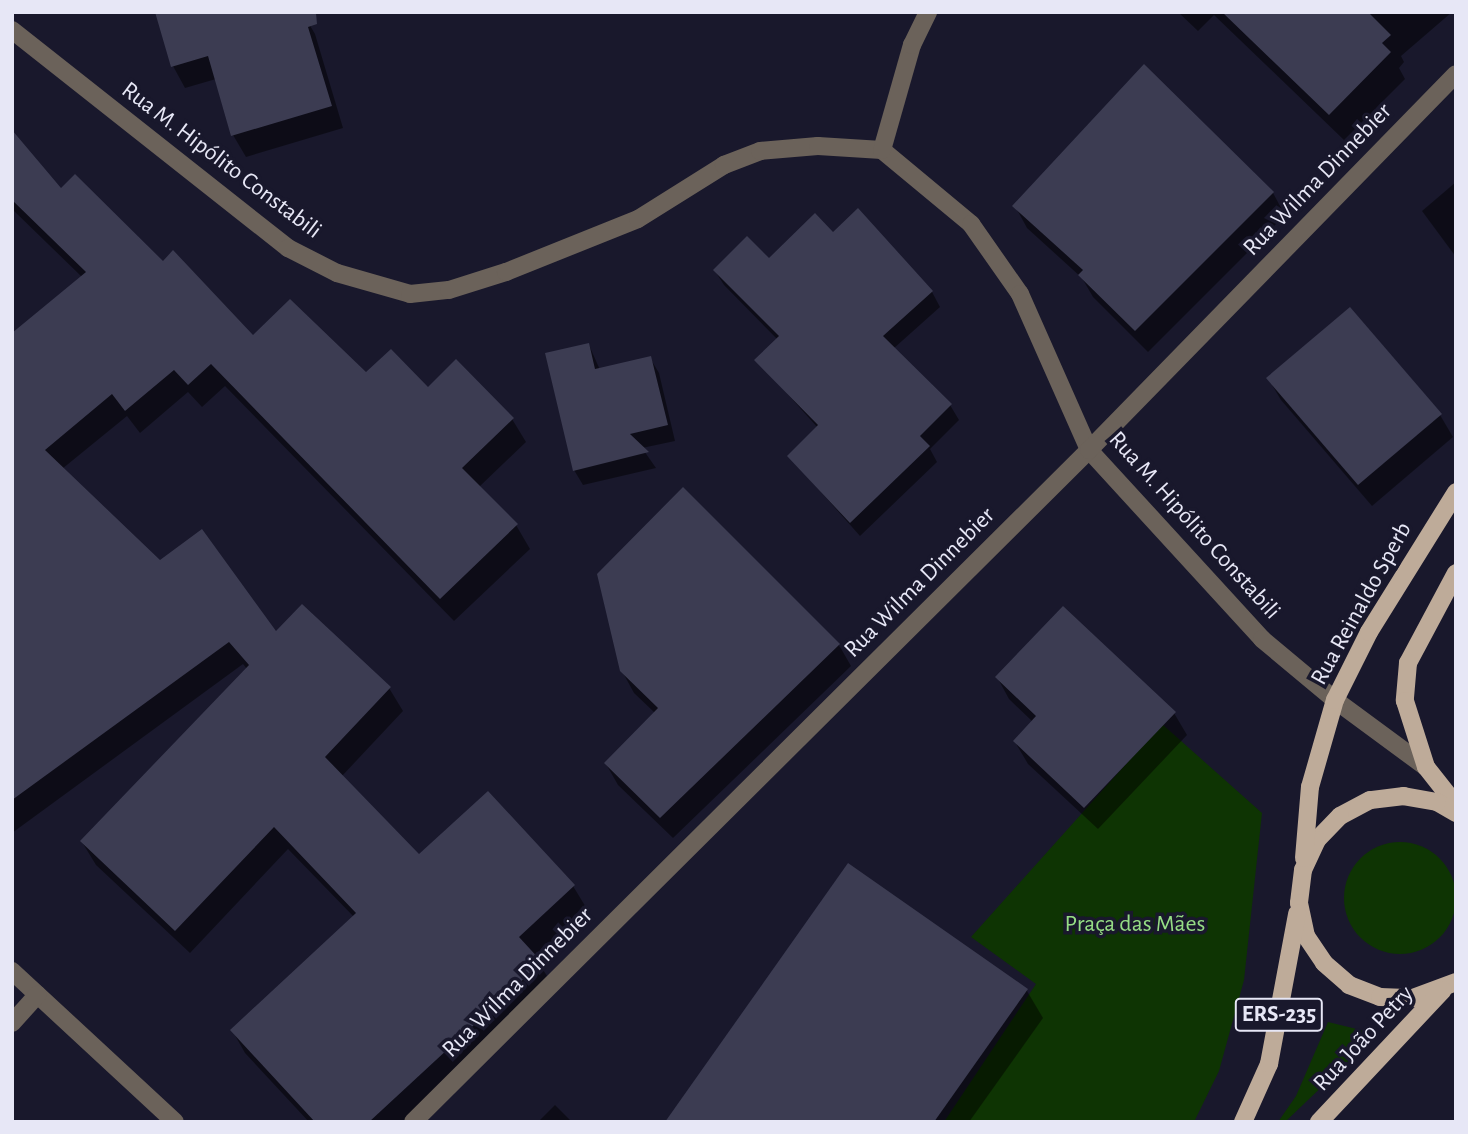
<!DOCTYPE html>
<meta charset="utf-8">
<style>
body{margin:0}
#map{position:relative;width:1468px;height:1134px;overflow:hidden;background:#19182c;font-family:"Alegreya Sans",sans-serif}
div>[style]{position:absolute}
.green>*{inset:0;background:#0e3403}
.round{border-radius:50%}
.shadow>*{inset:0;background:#0007}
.building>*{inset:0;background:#3c3c52}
.minor>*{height:18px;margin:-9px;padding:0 9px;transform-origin:9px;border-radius:9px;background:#6b625a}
.major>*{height:18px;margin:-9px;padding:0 9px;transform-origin:9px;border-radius:9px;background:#beab99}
span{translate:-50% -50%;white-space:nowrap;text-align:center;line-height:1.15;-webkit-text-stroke:7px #19182c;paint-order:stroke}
.shield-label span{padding:2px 5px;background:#19182c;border:2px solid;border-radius:5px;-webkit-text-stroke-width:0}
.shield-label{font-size:23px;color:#e7e7f6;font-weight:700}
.street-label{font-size:24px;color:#e7e7f6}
.park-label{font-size:24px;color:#96dd85}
.frame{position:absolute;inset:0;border:14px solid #e7e7f6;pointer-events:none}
</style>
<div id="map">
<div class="green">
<i style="clip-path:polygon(1162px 724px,1262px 813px,1244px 980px,1219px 1071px,1194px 1122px,944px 1122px,1036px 984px,971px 937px)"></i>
<i class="round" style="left:1344px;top:842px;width:112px;height:112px"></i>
<i style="clip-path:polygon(1328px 1022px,1377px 1034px,1285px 1122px,1278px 1122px,1296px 1096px)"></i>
</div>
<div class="shadow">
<i style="clip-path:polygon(156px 12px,261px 12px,265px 23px,302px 12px,315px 34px,343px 128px,246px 157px,233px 135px,216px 79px,185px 88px,173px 66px)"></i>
<i style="clip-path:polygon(1178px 12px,1452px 12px,1401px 56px,1404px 62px,1399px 68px,1405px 79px,1344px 140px,1214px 15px,1198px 31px)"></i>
<i style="clip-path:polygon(1144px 66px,1273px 193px,1285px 215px,1148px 352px,1093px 297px,1082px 278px,1027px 228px,1015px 206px)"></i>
<i style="clip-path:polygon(12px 133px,61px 191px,163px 263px,253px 337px,512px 419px,526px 442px,479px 487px,516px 525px,530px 549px,454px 621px,225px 386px,202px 407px,188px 392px,140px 433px,127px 416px,62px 469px,160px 562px,276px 634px,389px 688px,403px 711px,342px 776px,419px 857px,573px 886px,587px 909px,535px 957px,554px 987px,407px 1122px,309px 1122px,245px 1053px,232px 1030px,354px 917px,288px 849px,190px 953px,96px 865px,82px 842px,247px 669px,243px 664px,12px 833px,12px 335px,82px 277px,12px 209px)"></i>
<i style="clip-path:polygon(1456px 182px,1456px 257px,1422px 211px)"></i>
<i style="clip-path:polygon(833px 234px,932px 292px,940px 307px,893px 349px,950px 405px,959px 420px,930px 449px,937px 462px,860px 536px,789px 456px,818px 428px,757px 360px,778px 340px,724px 285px,715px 271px,769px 261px)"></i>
<i style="clip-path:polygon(589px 345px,600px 370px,650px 358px,659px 373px,675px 441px,642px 448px,656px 468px,583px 485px,574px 470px)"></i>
<i style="clip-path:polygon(1268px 378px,1440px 415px,1453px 437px,1372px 506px,1281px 400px)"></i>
<i style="clip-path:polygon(839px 645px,851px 666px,673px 838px,618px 785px,606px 764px,655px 713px,634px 693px,622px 671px)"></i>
<i style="clip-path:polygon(997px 677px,1174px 713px,1187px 735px,1098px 829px,1028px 764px,1015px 742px,1033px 722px,1009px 699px)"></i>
<i style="clip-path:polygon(849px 866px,1027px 991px,1043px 1018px,969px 1122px,667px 1122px)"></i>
<i style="clip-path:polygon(555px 1105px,572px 1122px,538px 1122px)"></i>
</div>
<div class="building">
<i style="clip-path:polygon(155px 12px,316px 13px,317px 24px,308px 27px,332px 106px,231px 136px,208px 56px,171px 67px)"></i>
<i style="clip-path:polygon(1222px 12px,1368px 12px,1391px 35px,1382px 43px,1391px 52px,1329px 115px)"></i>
<i style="clip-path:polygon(1144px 64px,1274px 192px,1135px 331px,1078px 275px,1083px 270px,1012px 206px)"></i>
<i style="clip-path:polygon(12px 130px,61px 188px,75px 174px,163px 261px,173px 250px,253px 335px,290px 299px,366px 372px,391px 349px,428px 387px,456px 359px,514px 418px,462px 468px,518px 524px,440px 599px,211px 364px,188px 385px,174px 370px,125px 411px,112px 394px,45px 450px,160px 560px,202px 529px,276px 631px,302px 604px,391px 687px,325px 757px,419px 854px,488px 791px,575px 885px,519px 937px,542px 962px,369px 1122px,315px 1122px,230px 1030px,356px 913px,274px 827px,175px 931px,80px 841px,249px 665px,229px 642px,12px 800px,12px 333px,86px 272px,12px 200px)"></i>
<i style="clip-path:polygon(858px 208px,933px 291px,883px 336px,952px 404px,920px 436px,930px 446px,850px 523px,787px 456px,818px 425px,754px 360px,779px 336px,713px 270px,747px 236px,769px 258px,815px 213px,833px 232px)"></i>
<i style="clip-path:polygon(1350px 307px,1442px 414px,1358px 485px,1266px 378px)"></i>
<i style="clip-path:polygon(589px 343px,595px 369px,651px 356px,668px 425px,630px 434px,649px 452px,573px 471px,545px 353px)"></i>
<i style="clip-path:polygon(683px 487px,840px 644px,660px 818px,604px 763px,658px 708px,620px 671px,597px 574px)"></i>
<i style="clip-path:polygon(1063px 606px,1176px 712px,1084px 808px,1013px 741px,1036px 716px,995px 677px)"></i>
<i style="clip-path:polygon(848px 863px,1028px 989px,934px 1122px,665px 1122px)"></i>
</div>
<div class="minor">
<i style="left:12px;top:30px;width:352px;rotate:38.3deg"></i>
<i style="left:288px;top:248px;width:55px;rotate:27deg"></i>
<i style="left:337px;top:273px;width:76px;rotate:16deg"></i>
<i style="left:410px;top:294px;width:39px;rotate:-6deg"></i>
<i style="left:449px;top:290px;width:60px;rotate:-17.5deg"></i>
<i style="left:506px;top:272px;width:142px;rotate:-21.9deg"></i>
<i style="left:638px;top:219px;width:102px;rotate:-32.1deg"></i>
<i style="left:724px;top:165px;width:39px;rotate:-21deg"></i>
<i style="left:760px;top:151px;width:58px;rotate:-4.9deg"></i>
<i style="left:818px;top:146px;width:64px;rotate:3.6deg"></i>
<i style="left:882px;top:150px;width:116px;rotate:39.7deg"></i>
<i style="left:971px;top:224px;width:85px;rotate:55deg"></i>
<i style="left:1020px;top:294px;width:171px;rotate:66.1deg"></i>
<i style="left:1089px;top:450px;width:256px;rotate:47.5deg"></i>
<i style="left:1262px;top:639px;width:95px;rotate:39.9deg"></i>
<i style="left:1335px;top:700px;width:113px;rotate:36.4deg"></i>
<i style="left:882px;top:150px;width:109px;rotate:-74.1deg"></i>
<i style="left:912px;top:45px;width:37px;rotate:-64deg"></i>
<i style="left:12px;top:971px;width:222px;rotate:42.8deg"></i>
<i style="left:12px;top:1023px;width:38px;rotate:-48deg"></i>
<i style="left:413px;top:1122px;width:953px;rotate:-44.83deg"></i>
<i style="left:1089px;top:450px;width:525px;rotate:-45.69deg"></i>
</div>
<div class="major">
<i style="left:1456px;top:573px;width:102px;rotate:118.1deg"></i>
<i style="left:1408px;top:663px;width:38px;rotate:95deg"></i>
<i style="left:1405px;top:701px;width:69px;rotate:72.3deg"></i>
<i style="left:1426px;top:767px;width:48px;rotate:51.7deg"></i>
<i style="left:1456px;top:813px;width:22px;rotate:-150deg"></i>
<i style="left:1437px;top:802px;width:34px;rotate:-170deg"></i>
<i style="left:1404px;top:796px;width:34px;rotate:173deg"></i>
<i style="left:1370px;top:800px;width:34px;rotate:152deg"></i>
<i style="left:1340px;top:816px;width:33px;rotate:134deg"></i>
<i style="left:1317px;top:840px;width:33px;rotate:115deg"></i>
<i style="left:1303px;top:870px;width:33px;rotate:97deg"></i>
<i style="left:1299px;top:903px;width:34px;rotate:78deg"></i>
<i style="left:1306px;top:936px;width:32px;rotate:56deg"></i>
<i style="left:1324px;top:963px;width:33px;rotate:41deg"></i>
<i style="left:1349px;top:985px;width:33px;rotate:21deg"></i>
<i style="left:1380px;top:997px;width:33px;rotate:2deg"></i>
<i style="left:1413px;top:998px;width:46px;rotate:-20.4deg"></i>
<i style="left:1304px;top:858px;width:71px;rotate:-85.2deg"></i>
<i style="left:1310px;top:787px;width:91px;rotate:-74deg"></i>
<i style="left:1335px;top:700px;width:76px;rotate:-63.4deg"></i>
<i style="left:1369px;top:632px;width:165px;rotate:-58.1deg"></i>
<i style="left:1243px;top:1122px;width:64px;rotate:-65.9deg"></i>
<i style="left:1269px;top:1064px;width:153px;rotate:-79.4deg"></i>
<i style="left:1319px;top:1122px;width:181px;rotate:-46.8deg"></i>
</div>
<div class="shield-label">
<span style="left:1279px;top:1015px">ERS-235</span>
</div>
<div class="street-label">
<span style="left:221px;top:161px;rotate:37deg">Rua M. Hipólito Constabili</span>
<span style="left:1318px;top:180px;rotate:-46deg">Rua Wilma Dinnebier</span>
<span style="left:1194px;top:526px;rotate:48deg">Rua M. Hipólito Constabili</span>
<span style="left:920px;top:583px;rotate:-45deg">Rua Wilma Dinnebier</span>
<span style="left:1362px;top:604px;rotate:-61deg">Rua Reinaldo Sperb</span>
<span style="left:518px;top:983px;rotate:-45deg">Rua Wilma Dinnebier</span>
<span style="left:1364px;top:1039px;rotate:-47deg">Rua João Petry</span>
</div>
<div class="park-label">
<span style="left:1135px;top:925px">Praça das Mães</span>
</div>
<div class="frame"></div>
</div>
